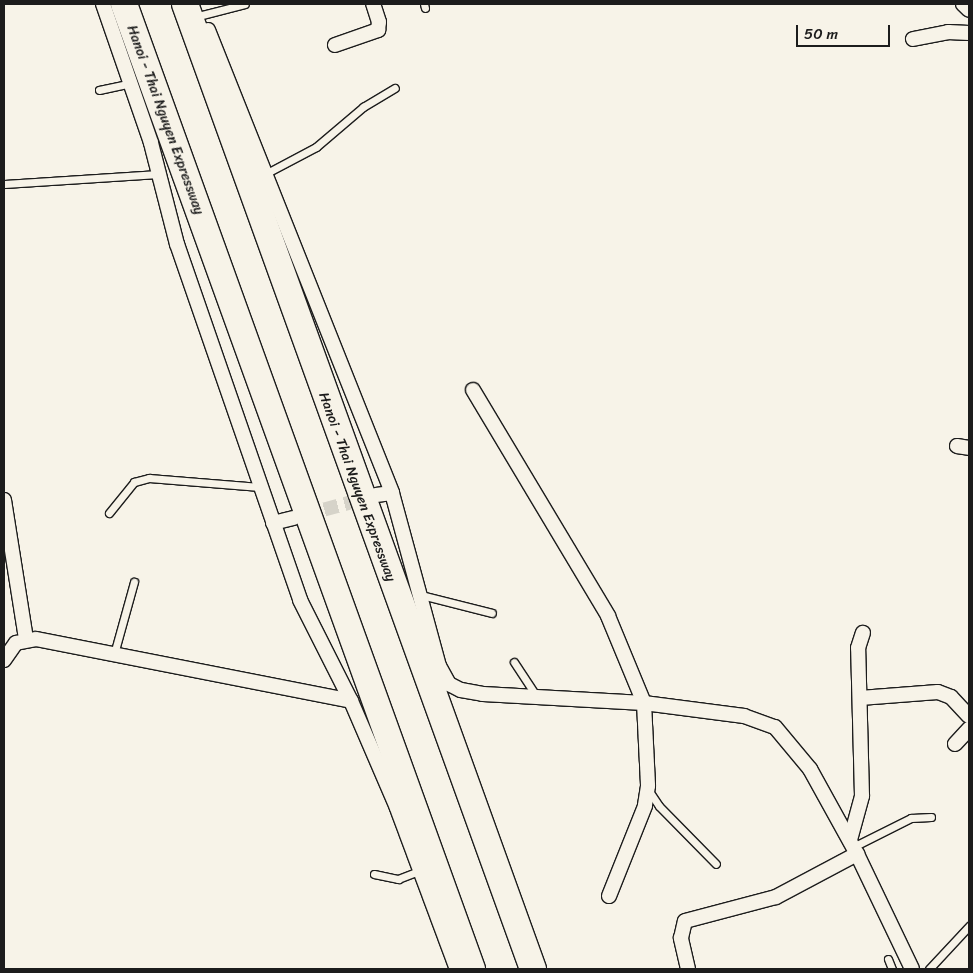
<!DOCTYPE html>
<style>
body{margin:0}
#map{position:relative;width:973px;height:973px;overflow:hidden;background:#f7f3e8;font-family:Sriracha,sans-serif}
div>[style]{position:absolute}
.street-tunnel>*{height:14px;margin-top:-7px;transform-origin:0;background:repeating-linear-gradient(90deg,#d6d3c9 0 14px,transparent 0 21px)}
.roads{filter:drop-shadow(1px 0 #1c1c1c) drop-shadow(-1px 0 #1c1c1c) drop-shadow(0 1px #1c1c1c) drop-shadow(0 -1px #1c1c1c)}
.lane>*{height:7px;margin:-3.5px;padding:0 3.5px;transform-origin:3.5px;border-radius:3.5px;background:#f7f3e8}
.street>*{height:14px;margin:-7px;padding:0 7px;transform-origin:7px;border-radius:7px;background:#f7f3e8}
.highway>*{height:26px;margin:-13px;padding:0 13px;transform-origin:13px;border-radius:13px;background:#f7f3e8}
span{translate:-50% -50%;white-space:nowrap;text-align:center;line-height:1.15;-webkit-text-stroke:4.5px #f7f3e8;paint-order:stroke}
.street-label{font-size:14px;color:#1c1c1c}
.frame{position:absolute;inset:0;border:5px solid #1c1c1c;pointer-events:none}
.scale{position:absolute;left:796px;top:25px;width:94px;height:22px;box-sizing:border-box;border:2px solid #1c1c1c;border-top:0;padding-left:6px;font-size:15px;line-height:18px;white-space:nowrap;color:#1c1c1c;-webkit-text-stroke:4px #f7f3e8;paint-order:stroke}
</style>
<div id="map">
<div class="street-tunnel">
<i style="left:304px;top:515px;width:65px;rotate:-15.1deg"></i>
</div>
<div class="roads">
<div class="lane">
<i style="left:424px;top:4px;width:4px;rotate:76deg"></i>
<i style="left:202px;top:15px;width:44px;rotate:-14.3deg"></i>
<i style="left:99px;top:90px;width:33px;rotate:-12deg"></i>
<i style="left:265px;top:174px;width:58px;rotate:-27.9deg"></i>
<i style="left:316px;top:147px;width:62px;rotate:-40.4deg"></i>
<i style="left:363px;top:107px;width:37px;rotate:-31deg"></i>
<i style="left:4px;top:184px;width:155px;rotate:-3.7deg"></i>
<i style="left:109px;top:513px;width:40px;rotate:-51deg"></i>
<i style="left:134px;top:482px;width:16px;rotate:-15deg"></i>
<i style="left:149px;top:478px;width:111px;rotate:4.6deg"></i>
<i style="left:421px;top:595px;width:73px;rotate:14.2deg"></i>
<i style="left:114px;top:654px;width:75px;rotate:-74.5deg"></i>
<i style="left:514px;top:662px;width:42px;rotate:56.7deg"></i>
<i style="left:649px;top:791px;width:18px;rotate:56deg"></i>
<i style="left:659px;top:806px;width:81px;rotate:45.5deg"></i>
<i style="left:853px;top:847px;width:65px;rotate:-26.6deg"></i>
<i style="left:911px;top:818px;width:20px;rotate:-3deg"></i>
<i style="left:374px;top:874px;width:25px;rotate:12deg"></i>
<i style="left:398px;top:879px;width:25px;rotate:-21deg"></i>
<i style="left:888px;top:959px;width:11px;rotate:68deg"></i>
<i style="left:929px;top:969px;width:59px;rotate:-47.1deg"></i>
</div>
<div class="street">
<i style="left:103px;top:4px;width:147px;rotate:70.9deg"></i>
<i style="left:151px;top:143px;width:104px;rotate:75.6deg"></i>
<i style="left:177px;top:244px;width:377px;rotate:70.9deg"></i>
<i style="left:300px;top:600px;width:113px;rotate:63.2deg"></i>
<i style="left:351px;top:701px;width:116px;rotate:66.7deg"></i>
<i style="left:397px;top:808px;width:172px;rotate:69.6deg"></i>
<i style="left:963px;top:4px;width:8px;rotate:45deg"></i>
<i style="left:208px;top:30px;width:498px;rotate:68.3deg"></i>
<i style="left:392px;top:493px;width:179px;rotate:74.8deg"></i>
<i style="left:439px;top:666px;width:21px;rotate:61deg"></i>
<i style="left:449px;top:684px;width:13px;rotate:27deg"></i>
<i style="left:461px;top:690px;width:22px;rotate:10deg"></i>
<i style="left:483px;top:694px;width:161px;rotate:3.2deg"></i>
<i style="left:644px;top:703px;width:101px;rotate:7.4deg"></i>
<i style="left:744px;top:716px;width:33px;rotate:20deg"></i>
<i style="left:775px;top:727px;width:55px;rotate:50.2deg"></i>
<i style="left:810px;top:769px;width:97px;rotate:61.1deg"></i>
<i style="left:857px;top:854px;width:127px;rotate:64.4deg"></i>
<i style="left:913px;top:39px;width:36px;rotate:-11deg"></i>
<i style="left:948px;top:32px;width:21px;rotate:3deg"></i>
<i style="left:335px;top:45px;width:46px;rotate:-19.2deg"></i>
<i style="left:378px;top:30px;width:8px;rotate:-83deg"></i>
<i style="left:379px;top:22px;width:19px;rotate:-108deg"></i>
<i style="left:473px;top:390px;width:263px;rotate:59.1deg"></i>
<i style="left:608px;top:616px;width:94px;rotate:67.5deg"></i>
<i style="left:644px;top:703px;width:83px;rotate:87.2deg"></i>
<i style="left:648px;top:786px;width:20px;rotate:99deg"></i>
<i style="left:645px;top:806px;width:97px;rotate:111.8deg"></i>
<i style="left:957px;top:446px;width:12px;rotate:9deg"></i>
<i style="left:376px;top:495px;width:16px;rotate:-7deg"></i>
<i style="left:4px;top:500px;width:141px;rotate:81deg"></i>
<i style="left:273px;top:523px;width:21px;rotate:-14deg"></i>
<i style="left:4px;top:660px;width:21px;rotate:-55deg"></i>
<i style="left:16px;top:643px;width:20px;rotate:-11deg"></i>
<i style="left:36px;top:639px;width:321px;rotate:11.1deg"></i>
<i style="left:860px;top:698px;width:78px;rotate:-4.4deg"></i>
<i style="left:938px;top:692px;width:14px;rotate:21deg"></i>
<i style="left:951px;top:697px;width:26px;rotate:47deg"></i>
<i style="left:955px;top:744px;width:21px;rotate:-47deg"></i>
<i style="left:850px;top:840px;width:46px;rotate:-74.7deg"></i>
<i style="left:862px;top:796px;width:148px;rotate:-91.5deg"></i>
<i style="left:858px;top:648px;width:16px;rotate:-72deg"></i>
<i style="left:688px;top:969px;width:32px;rotate:-103deg"></i>
<i style="left:681px;top:938px;width:17px;rotate:-77deg"></i>
<i style="left:685px;top:921px;width:94px;rotate:-14.8deg"></i>
<i style="left:776px;top:897px;width:92px;rotate:-28deg"></i>
</div>
<div class="highway">
<i style="left:124px;top:4px;width:1026px;rotate:70.17deg"></i>
<i style="left:185px;top:4px;width:1026px;rotate:70.17deg"></i>
</div>
</div>
<div class="street-label">
<span style="left:165px;top:120px;rotate:70deg">Hanoi - Thai Nguyen Expressway</span>
<span style="left:357px;top:487px;rotate:70deg">Hanoi - Thai Nguyen Expressway</span>
</div>
<div class="frame"></div>
<div class="scale">50 m</div>
</div>
